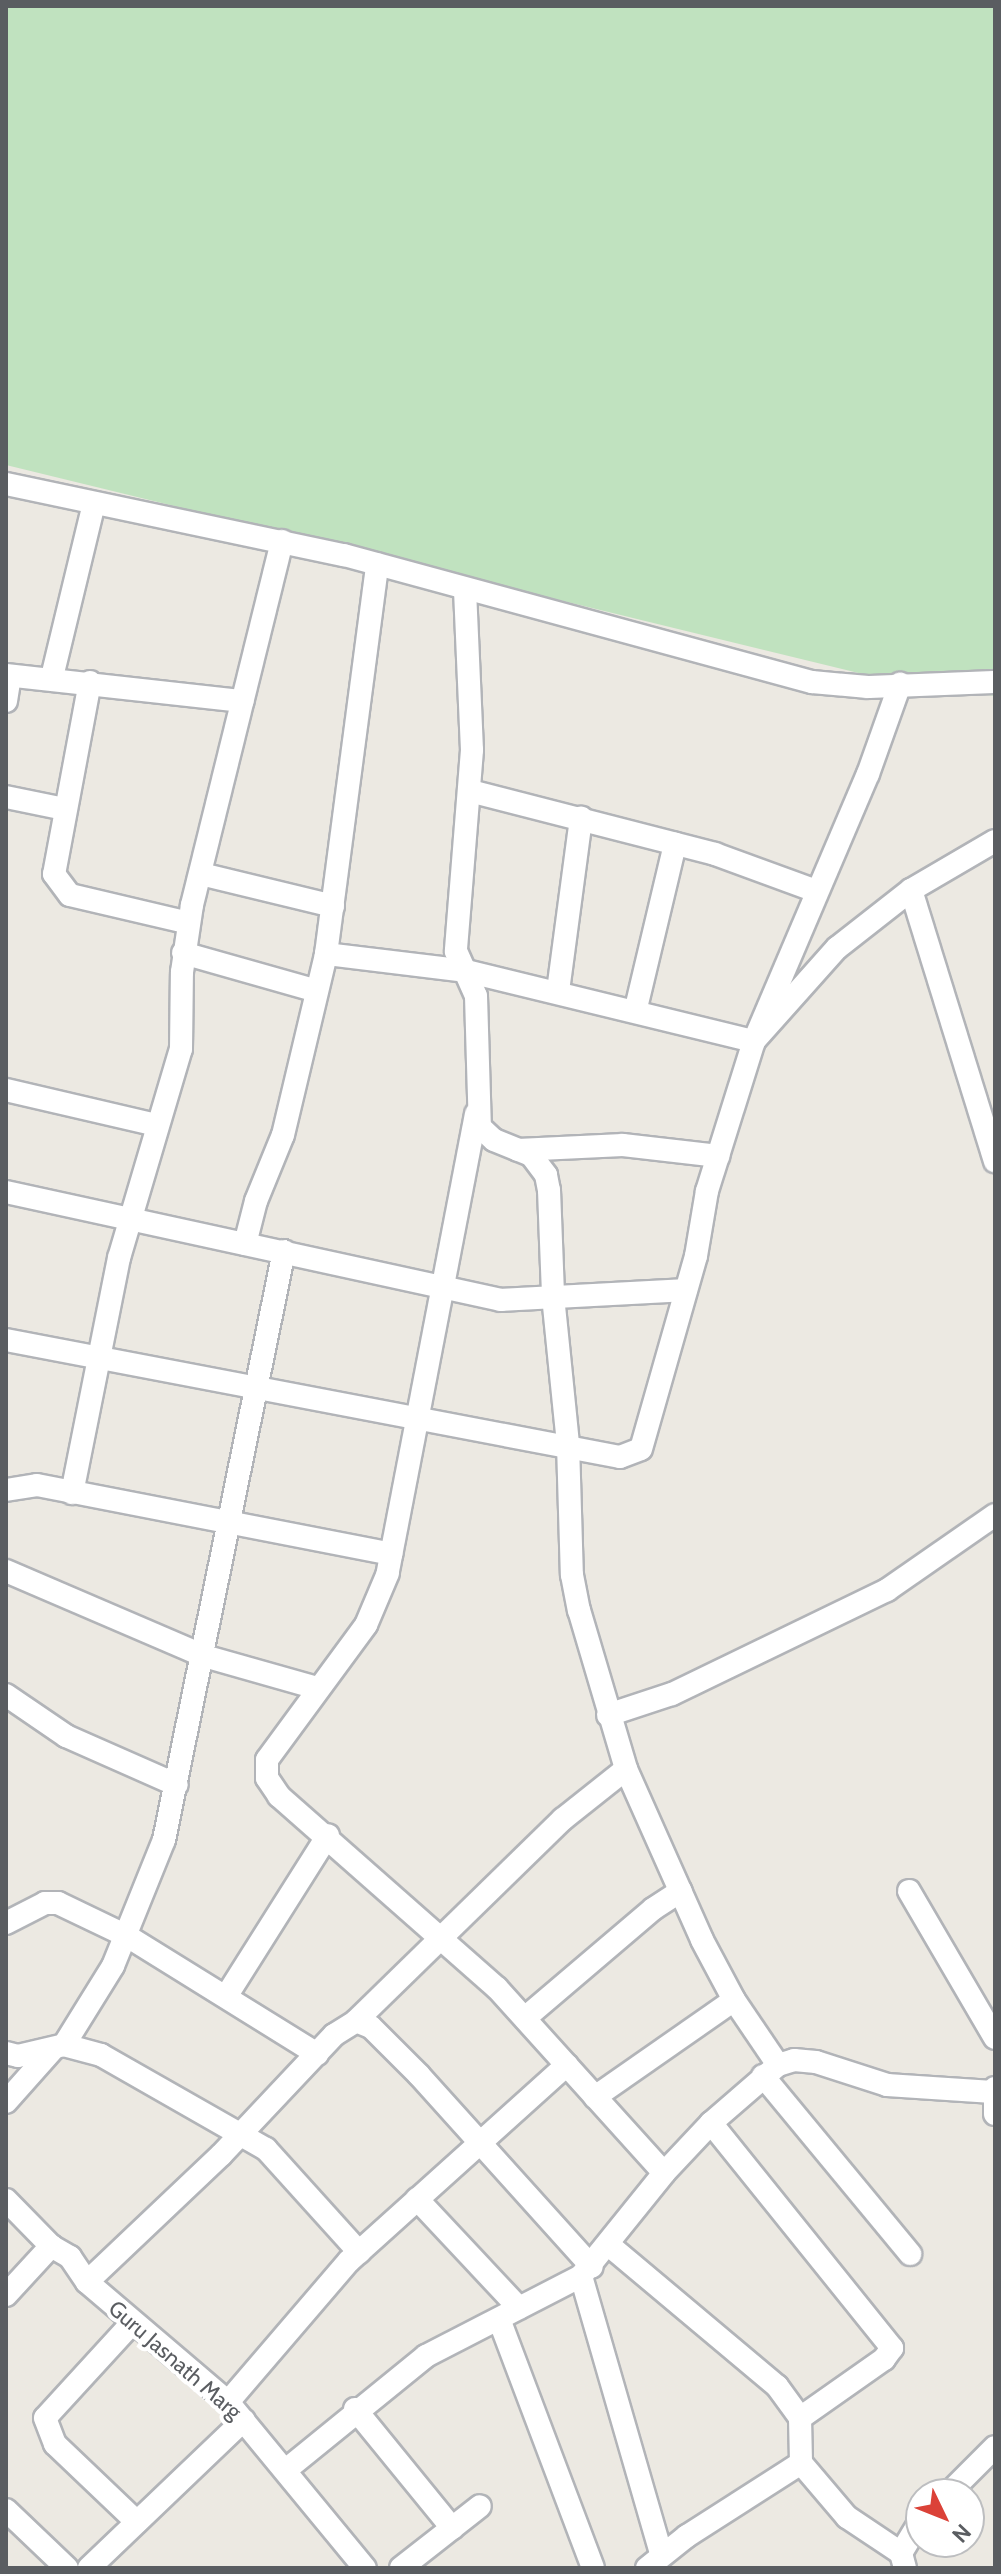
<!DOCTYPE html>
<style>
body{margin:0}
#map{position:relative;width:1001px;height:2574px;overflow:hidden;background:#ece9e2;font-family:Cabin,sans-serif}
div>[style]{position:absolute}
.green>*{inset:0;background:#c0e2bf}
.roads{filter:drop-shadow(2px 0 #b2b4b8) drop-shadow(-2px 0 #b2b4b8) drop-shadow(0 2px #b2b4b8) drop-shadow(0 -2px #b2b4b8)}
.minor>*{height:22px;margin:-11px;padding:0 11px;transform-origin:11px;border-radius:11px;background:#fff}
span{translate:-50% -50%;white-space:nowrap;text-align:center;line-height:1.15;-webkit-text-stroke:8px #fff;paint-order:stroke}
.street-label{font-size:22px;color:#5a5d61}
.frame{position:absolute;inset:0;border:8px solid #5a5d61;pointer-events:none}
.north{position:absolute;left:905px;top:2478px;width:80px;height:80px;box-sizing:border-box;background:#fff;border:2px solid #bdbec0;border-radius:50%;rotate:133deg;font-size:22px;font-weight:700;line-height:32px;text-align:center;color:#5a5d61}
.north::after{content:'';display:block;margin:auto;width:28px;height:36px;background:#db4238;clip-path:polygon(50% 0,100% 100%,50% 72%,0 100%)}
</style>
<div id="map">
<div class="green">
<i style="clip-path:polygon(6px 6px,995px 6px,995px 696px,912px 686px,6px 465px)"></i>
</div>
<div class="roads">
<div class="minor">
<i style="left:6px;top:484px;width:345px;rotate:11.9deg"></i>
<i style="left:344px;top:555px;width:485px;rotate:15.2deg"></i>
<i style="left:812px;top:682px;width:56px;rotate:5.1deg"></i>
<i style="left:868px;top:687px;width:127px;rotate:-2.3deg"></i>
<i style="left:465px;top:590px;width:160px;rotate:87.5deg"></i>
<i style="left:472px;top:750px;width:202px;rotate:94.6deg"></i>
<i style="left:456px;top:951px;width:49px;rotate:66deg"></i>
<i style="left:476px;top:996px;width:131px;rotate:88.3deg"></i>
<i style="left:480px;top:1127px;width:19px;rotate:43deg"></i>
<i style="left:494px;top:1140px;width:40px;rotate:22deg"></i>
<i style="left:531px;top:1155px;width:25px;rotate:53deg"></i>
<i style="left:546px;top:1175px;width:15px;rotate:79deg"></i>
<i style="left:549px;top:1190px;width:106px;rotate:87.8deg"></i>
<i style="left:553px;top:1296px;width:149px;rotate:84.2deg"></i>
<i style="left:568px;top:1444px;width:131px;rotate:88.3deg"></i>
<i style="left:572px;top:1575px;width:36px;rotate:79deg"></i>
<i style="left:579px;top:1610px;width:166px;rotate:73.5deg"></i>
<i style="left:626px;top:1769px;width:187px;rotate:66deg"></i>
<i style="left:702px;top:1940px;width:68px;rotate:61.9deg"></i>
<i style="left:734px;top:2000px;width:78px;rotate:55.9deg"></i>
<i style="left:6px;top:675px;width:238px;rotate:6.3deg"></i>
<i style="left:52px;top:677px;width:179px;rotate:-76.4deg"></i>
<i style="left:90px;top:682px;width:195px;rotate:100.6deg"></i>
<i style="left:54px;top:874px;width:26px;rotate:53deg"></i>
<i style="left:70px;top:895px;width:122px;rotate:13.2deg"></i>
<i style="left:6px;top:701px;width:25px;rotate:-81deg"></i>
<i style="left:470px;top:791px;width:253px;rotate:14.4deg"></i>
<i style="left:715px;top:854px;width:108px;rotate:20.1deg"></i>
<i style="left:6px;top:797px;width:60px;rotate:11.5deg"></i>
<i style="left:201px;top:874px;width:136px;rotate:13.6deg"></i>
<i style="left:911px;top:890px;width:284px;rotate:72.8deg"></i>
<i style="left:183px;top:953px;width:139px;rotate:15.8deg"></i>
<i style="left:326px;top:954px;width:141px;rotate:6.9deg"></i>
<i style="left:466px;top:971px;width:296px;rotate:13.7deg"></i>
<i style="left:754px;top:1041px;width:125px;rotate:-48.3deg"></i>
<i style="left:837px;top:948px;width:94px;rotate:-38.1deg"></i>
<i style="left:911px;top:890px;width:97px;rotate:-30.3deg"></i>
<i style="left:558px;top:991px;width:175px;rotate:-82.4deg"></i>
<i style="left:636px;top:1008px;width:169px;rotate:-76.6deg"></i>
<i style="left:6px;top:1090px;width:154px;rotate:13.1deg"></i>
<i style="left:476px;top:1114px;width:467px;rotate:100.9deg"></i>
<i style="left:388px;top:1573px;width:56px;rotate:112.9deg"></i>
<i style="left:366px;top:1625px;width:167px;rotate:126.3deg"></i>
<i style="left:267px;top:1760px;width:18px;rotate:90deg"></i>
<i style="left:267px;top:1778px;width:22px;rotate:56deg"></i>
<i style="left:279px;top:1796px;width:290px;rotate:41.4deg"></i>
<i style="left:497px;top:1988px;width:249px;rotate:47.9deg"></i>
<i style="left:518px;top:1150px;width:105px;rotate:-2.7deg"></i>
<i style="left:623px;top:1145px;width:96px;rotate:6.6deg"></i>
<i style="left:6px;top:1192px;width:507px;rotate:12.31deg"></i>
<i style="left:501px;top:1300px;width:185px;rotate:-3.1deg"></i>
<i style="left:245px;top:1244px;width:44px;rotate:-75.7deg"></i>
<i style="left:256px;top:1201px;width:71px;rotate:-67.8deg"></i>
<i style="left:283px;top:1135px;width:186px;rotate:-76.6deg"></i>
<i style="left:326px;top:954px;width:393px;rotate:-82.5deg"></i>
<i style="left:6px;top:1340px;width:625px;rotate:10.79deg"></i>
<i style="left:620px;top:1457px;width:22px;rotate:-21deg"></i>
<i style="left:641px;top:1449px;width:201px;rotate:-74.1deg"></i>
<i style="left:696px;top:1256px;width:66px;rotate:-80.4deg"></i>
<i style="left:707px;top:1191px;width:157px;rotate:-72.6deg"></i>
<i style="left:754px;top:1041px;width:290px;rotate:-66.9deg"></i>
<i style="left:868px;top:774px;width:96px;rotate:-70.4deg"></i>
<i style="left:6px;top:1490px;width:31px;rotate:-9deg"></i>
<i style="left:37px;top:1485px;width:361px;rotate:11deg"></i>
<i style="left:72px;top:1493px;width:240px;rotate:-78.7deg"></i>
<i style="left:119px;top:1258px;width:218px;rotate:-73.5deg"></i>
<i style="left:181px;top:1049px;width:77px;rotate:-89.3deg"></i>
<i style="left:182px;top:972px;width:68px;rotate:-81.5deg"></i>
<i style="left:192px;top:905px;width:375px;rotate:-76.1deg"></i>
<i style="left:6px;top:1571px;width:215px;rotate:23.2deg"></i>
<i style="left:204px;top:1656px;width:117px;rotate:15.8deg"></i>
<i style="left:6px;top:1695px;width:73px;rotate:34.3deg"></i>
<i style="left:66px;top:1736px;width:121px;rotate:23.8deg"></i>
<i style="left:608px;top:1715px;width:67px;rotate:-18.2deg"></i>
<i style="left:672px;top:1694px;width:239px;rotate:-25.8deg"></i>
<i style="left:887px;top:1590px;width:131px;rotate:-34.8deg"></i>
<i style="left:909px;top:1891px;width:170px;rotate:59.7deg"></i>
<i style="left:6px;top:1923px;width:44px;rotate:-27.1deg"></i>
<i style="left:45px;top:1903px;width:13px"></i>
<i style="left:58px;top:1903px;width:76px;rotate:25.6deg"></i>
<i style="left:127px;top:1936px;width:224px;rotate:31.8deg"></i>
<i style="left:227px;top:1995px;width:189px;rotate:-57.7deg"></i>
<i style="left:525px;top:2018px;width:168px;rotate:-40.4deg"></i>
<i style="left:653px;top:1909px;width:33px;rotate:-33deg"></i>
<i style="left:356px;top:2021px;width:289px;rotate:-44.3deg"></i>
<i style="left:563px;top:1819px;width:80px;rotate:-38.4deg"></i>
<i style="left:64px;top:2045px;width:93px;rotate:-58.2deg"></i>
<i style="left:113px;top:1966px;width:136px;rotate:-68deg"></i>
<i style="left:164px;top:1840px;width:601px;rotate:-78.48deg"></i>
<i style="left:6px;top:2053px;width:12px;rotate:14deg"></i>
<i style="left:18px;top:2056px;width:47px;rotate:-13.4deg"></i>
<i style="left:64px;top:2045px;width:38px;rotate:15deg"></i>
<i style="left:101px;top:2055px;width:190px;rotate:29.7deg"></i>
<i style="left:266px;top:2149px;width:139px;rotate:47.9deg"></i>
<i style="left:763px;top:2076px;width:231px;rotate:50.4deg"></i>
<i style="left:995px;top:2088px;width:26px;rotate:90deg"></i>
<i style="left:595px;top:2097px;width:169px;rotate:-34.9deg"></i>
<i style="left:6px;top:2102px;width:71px;rotate:-48.4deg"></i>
<i style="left:711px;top:2123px;width:289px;rotate:51.2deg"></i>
<i style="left:892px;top:2348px;width:14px;rotate:126deg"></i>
<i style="left:884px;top:2359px;width:103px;rotate:144.9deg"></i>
<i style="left:417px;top:2199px;width:149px;rotate:46.9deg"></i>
<i style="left:6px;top:2200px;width:64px;rotate:45.6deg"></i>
<i style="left:51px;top:2246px;width:22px;rotate:30deg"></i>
<i style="left:70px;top:2257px;width:30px;rotate:56deg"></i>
<i style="left:87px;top:2282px;width:185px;rotate:40.4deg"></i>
<i style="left:228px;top:2402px;width:215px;rotate:50.5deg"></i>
<i style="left:610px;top:2246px;width:218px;rotate:40deg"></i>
<i style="left:777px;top:2386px;width:39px;rotate:54deg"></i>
<i style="left:800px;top:2418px;width:45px;rotate:88.7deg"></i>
<i style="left:801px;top:2463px;width:71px;rotate:49.6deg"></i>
<i style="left:847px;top:2517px;width:65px;rotate:33.7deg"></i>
<i style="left:581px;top:2276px;width:289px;rotate:73.9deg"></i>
<i style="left:87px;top:2282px;width:185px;rotate:-43.5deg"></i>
<i style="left:221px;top:2155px;width:165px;rotate:-46.7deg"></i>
<i style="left:334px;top:2035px;width:26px;rotate:-32deg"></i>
<i style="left:356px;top:2021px;width:16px;rotate:22deg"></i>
<i style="left:371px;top:2027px;width:68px;rotate:45deg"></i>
<i style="left:419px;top:2075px;width:258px;rotate:48deg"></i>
<i style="left:6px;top:2295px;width:67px;rotate:-47.4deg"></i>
<i style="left:499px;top:2319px;width:266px;rotate:69.3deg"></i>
<i style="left:133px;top:2322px;width:130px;rotate:132.5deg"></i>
<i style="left:45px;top:2418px;width:28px;rotate:69deg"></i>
<i style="left:55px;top:2444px;width:113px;rotate:43.6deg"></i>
<i style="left:228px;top:2402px;width:186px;rotate:-49.4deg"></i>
<i style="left:349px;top:2261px;width:293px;rotate:-42deg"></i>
<i style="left:355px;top:2409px;width:154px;rotate:50.8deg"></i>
<i style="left:287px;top:2469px;width:179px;rotate:-39.1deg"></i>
<i style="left:426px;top:2356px;width:174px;rotate:-27.3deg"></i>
<i style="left:581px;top:2276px;width:132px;rotate:-51.1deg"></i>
<i style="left:664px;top:2173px;width:69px;rotate:-46.8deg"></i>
<i style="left:711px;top:2123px;width:89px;rotate:-40.9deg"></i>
<i style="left:778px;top:2065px;width:17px;rotate:-17deg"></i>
<i style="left:794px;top:2060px;width:22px;rotate:5deg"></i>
<i style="left:816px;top:2062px;width:75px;rotate:17.9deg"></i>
<i style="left:887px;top:2085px;width:106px;rotate:3.8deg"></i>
<i style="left:948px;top:2494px;width:66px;rotate:-45deg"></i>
<i style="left:6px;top:2510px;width:84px;rotate:43.6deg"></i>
<i style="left:89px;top:2568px;width:214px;rotate:-43.7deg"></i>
<i style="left:401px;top:2568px;width:100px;rotate:-38.1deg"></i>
<i style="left:647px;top:2568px;width:51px;rotate:-38.7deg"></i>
<i style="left:687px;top:2536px;width:135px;rotate:-32.6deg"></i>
<i style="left:905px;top:2568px;width:16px;rotate:-105deg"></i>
<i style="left:901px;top:2553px;width:39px;rotate:-59deg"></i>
</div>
</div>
<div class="street-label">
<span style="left:175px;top:2360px;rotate:41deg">Guru Jasnath Marg</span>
</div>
<div class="frame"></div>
<div class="north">N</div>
</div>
